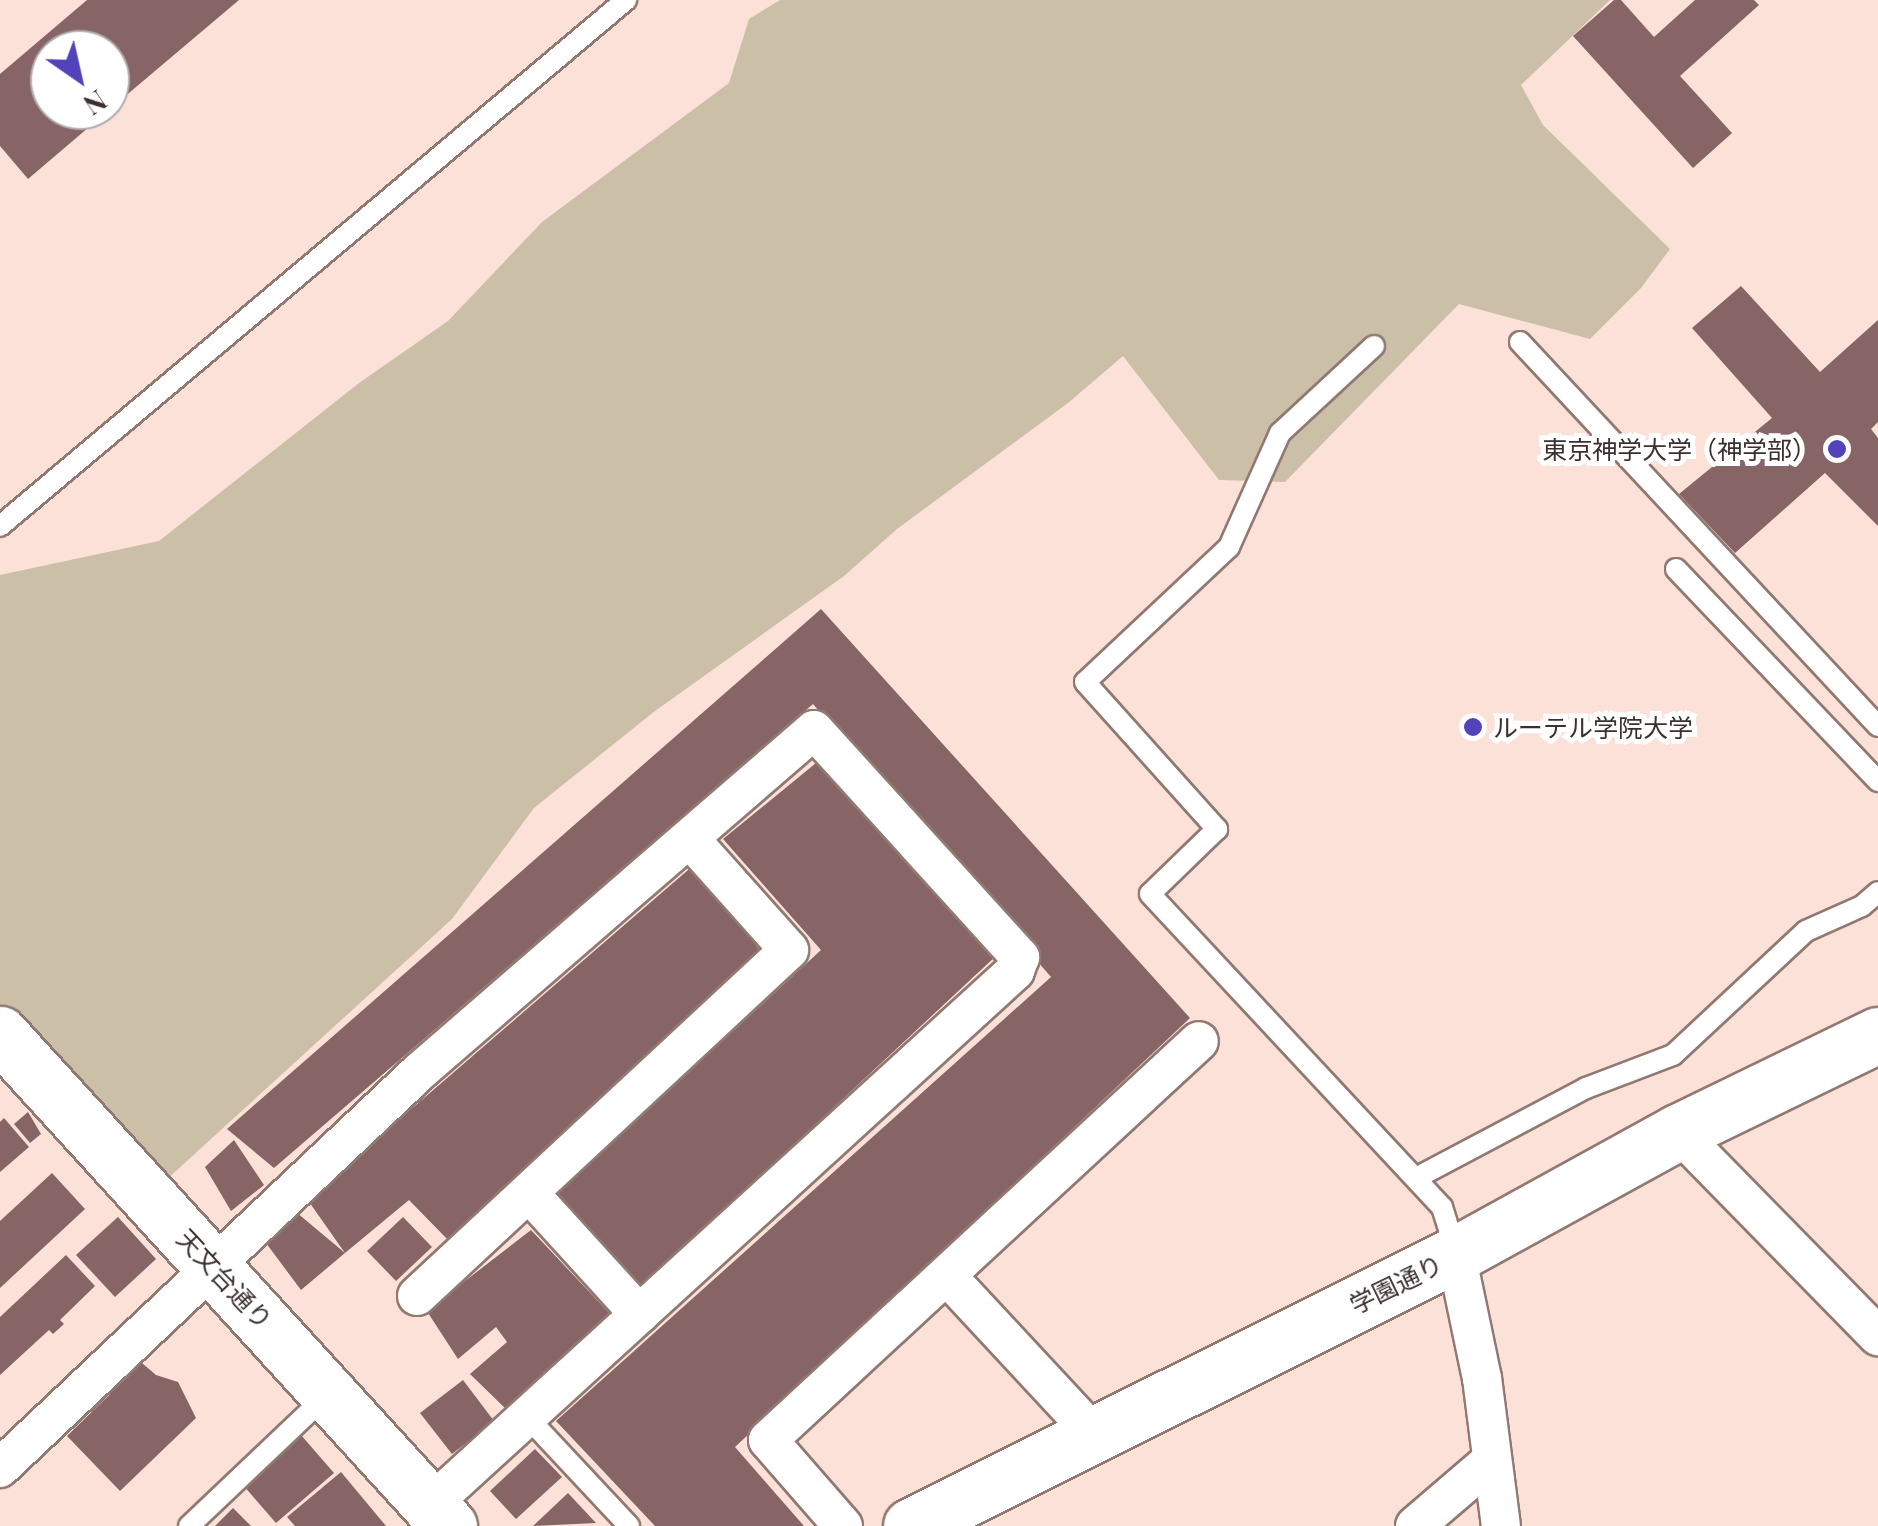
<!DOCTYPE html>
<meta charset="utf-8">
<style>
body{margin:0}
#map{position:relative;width:1878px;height:1526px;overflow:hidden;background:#fbe1d7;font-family:"Playfair Display","Noto Sans JP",serif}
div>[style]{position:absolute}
.green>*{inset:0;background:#cbc0a7}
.building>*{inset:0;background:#876465}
.roads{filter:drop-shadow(2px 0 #917971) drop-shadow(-2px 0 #917971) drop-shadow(0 2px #917971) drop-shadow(0 -2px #917971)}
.lane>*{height:20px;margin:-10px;padding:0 10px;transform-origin:10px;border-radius:10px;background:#fff}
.street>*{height:38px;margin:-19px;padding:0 19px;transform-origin:19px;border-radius:19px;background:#fff}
.secondary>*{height:55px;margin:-27.5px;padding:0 27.5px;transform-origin:27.5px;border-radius:27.5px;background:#fff}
.dots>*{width:28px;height:28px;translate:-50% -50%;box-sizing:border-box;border:5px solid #fff;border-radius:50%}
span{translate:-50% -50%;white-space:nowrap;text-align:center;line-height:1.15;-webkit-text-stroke:10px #fff;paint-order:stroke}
.poi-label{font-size:25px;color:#3a302d}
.right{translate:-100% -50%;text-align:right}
.left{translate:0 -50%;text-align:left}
.street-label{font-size:25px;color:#3a302d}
.north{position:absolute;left:30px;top:30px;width:100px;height:100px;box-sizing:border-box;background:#fff;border:2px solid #b0acab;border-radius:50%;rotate:146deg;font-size:28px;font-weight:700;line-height:40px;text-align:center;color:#3a302d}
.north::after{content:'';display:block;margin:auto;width:35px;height:45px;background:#5343bb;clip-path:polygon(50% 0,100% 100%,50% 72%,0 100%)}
</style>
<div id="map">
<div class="green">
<i style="clip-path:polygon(780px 0,1610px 0,1521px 85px,1543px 125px,1670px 249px,1641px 288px,1590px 339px,1459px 304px,1285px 482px,1219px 480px,1123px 356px,1068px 403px,897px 529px,844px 576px,655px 711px,534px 808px,452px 919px,165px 1181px,0 1012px,0 575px,159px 541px,359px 383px,448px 321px,542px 222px,729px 83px,749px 19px)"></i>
</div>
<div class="building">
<i style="clip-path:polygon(87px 0,239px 0,110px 109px,110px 50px,50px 50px,50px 110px,109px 110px,28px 179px,0 146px,0 74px)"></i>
<i style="clip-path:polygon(1614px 0,1621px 0,1654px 37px,1695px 0,1754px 0,1759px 5px,1680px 76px,1732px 133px,1693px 168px,1573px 36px)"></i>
<i style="clip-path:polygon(1741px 286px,1820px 372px,1878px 320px,1878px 422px,1871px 429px,1878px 438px,1878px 526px,1825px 473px,1735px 553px,1679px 494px,1772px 418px,1692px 328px)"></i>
<i style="clip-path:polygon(821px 609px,1190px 1018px,735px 1447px,804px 1526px,655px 1526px,556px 1421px,1051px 977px,813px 704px,274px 1168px,227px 1129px)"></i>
<i style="clip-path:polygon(816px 763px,997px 955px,641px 1287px,557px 1194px,821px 950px,723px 839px)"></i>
<i style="clip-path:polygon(695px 864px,761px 952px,450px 1242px,409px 1200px,345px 1253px,301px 1290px,266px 1243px,296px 1212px,345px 1253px,307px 1199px)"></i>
<i style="clip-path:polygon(28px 1112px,41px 1134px,30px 1143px,14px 1124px)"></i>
<i style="clip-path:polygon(4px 1118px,29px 1147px,0 1172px,0 1122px)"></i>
<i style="clip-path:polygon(234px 1140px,264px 1185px,231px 1211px,205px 1167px)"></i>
<i style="clip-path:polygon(52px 1173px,85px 1209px,0 1288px,0 1221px)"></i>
<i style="clip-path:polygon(118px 1217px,156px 1259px,115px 1297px,76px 1255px)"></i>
<i style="clip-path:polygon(403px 1217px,432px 1247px,396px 1281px,367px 1251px)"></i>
<i style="clip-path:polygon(531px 1230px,612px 1316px,507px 1410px,470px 1374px,507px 1342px,496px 1327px,458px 1359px,417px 1296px,465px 1281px)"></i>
<i style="clip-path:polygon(66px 1255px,95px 1286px,60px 1320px,64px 1324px,53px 1334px,49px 1330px,0 1375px,0 1317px)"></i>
<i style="clip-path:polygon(142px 1363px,156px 1375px,178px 1382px,196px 1418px,120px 1491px,67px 1436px)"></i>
<i style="clip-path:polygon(463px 1380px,494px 1421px,452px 1454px,420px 1413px)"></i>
<i style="clip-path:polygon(301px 1435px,334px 1473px,276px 1523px,243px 1485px)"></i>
<i style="clip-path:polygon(535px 1449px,562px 1477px,516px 1519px,490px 1491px)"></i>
<i style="clip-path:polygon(341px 1472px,386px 1526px,295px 1526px,287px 1517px)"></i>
<i style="clip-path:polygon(568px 1493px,596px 1523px,533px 1526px)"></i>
<i style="clip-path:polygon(233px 1508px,251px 1526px,215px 1526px)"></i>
</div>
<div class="roads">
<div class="lane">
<i style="left:1520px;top:342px;width:525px;rotate:47.01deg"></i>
<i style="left:1374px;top:346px;width:128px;rotate:137.2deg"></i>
<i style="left:1280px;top:433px;width:125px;rotate:114.1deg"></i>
<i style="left:1229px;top:547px;width:197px;rotate:136.8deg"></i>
<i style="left:1085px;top:682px;width:198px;rotate:48.1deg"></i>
<i style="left:1217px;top:829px;width:93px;rotate:135.9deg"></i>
<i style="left:1150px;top:894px;width:428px;rotate:47deg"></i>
<i style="left:1442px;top:1207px;width:47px;rotate:72.7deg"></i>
<i style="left:0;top:526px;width:818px;rotate:-40.04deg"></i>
<i style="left:1676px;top:569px;width:293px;rotate:46.4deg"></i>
<i style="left:1416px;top:1178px;width:192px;rotate:-27.9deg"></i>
<i style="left:1586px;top:1088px;width:93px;rotate:-20.8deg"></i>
<i style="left:1673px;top:1055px;width:182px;rotate:-43deg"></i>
<i style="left:1806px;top:931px;width:61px;rotate:-24.1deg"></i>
<i style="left:1862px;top:906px;width:21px;rotate:-41deg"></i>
<i style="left:528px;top:1418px;width:148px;rotate:46.9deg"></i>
<i style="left:189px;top:1526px;width:187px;rotate:-43.5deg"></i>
</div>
<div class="street">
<i style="left:1678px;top:1132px;width:286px;rotate:45.6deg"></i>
<i style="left:529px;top:1193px;width:164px;rotate:47.7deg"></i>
<i style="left:1456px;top:1254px;width:127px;rotate:78.2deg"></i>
<i style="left:1482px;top:1378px;width:149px;rotate:82.7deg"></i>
<i style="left:947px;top:1276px;width:216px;rotate:47.1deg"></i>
<i style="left:417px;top:1296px;width:508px;rotate:-42.93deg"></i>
<i style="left:789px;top:950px;width:149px;rotate:-131.7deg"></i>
<i style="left:0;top:1468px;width:577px;rotate:-43.38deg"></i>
<i style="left:419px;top:1072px;width:522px;rotate:-40.89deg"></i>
<i style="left:814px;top:730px;width:307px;rotate:47.8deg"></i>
<i style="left:1020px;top:957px;width:15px;rotate:110deg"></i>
<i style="left:1015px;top:971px;width:792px;rotate:137.61deg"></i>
<i style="left:843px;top:1526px;width:114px;rotate:-131.1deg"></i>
<i style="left:768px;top:1440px;width:587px;rotate:-42.79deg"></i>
<i style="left:1415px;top:1526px;width:101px;rotate:-40.6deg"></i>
</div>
<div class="secondary">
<i style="left:0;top:1034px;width:666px;rotate:47.62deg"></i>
<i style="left:911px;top:1526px;width:609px;rotate:-26.52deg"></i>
<i style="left:1456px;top:1254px;width:253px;rotate:-28.8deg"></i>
<i style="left:1678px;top:1132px;width:222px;rotate:-25.9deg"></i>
</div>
</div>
<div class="dots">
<i style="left:1837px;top:449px;background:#5343bb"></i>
<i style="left:1473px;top:727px;background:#5343bb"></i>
</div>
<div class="poi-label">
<span class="right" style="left:1817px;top:449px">東京神学大学（神学部）</span>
<span class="left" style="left:1493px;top:727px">ルーテル学院大学</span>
</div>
<div class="street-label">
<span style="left:225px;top:1279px;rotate:47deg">天文台通り</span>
<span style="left:1396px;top:1284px;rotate:-26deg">学園通り</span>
</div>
<div class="north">N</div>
</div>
